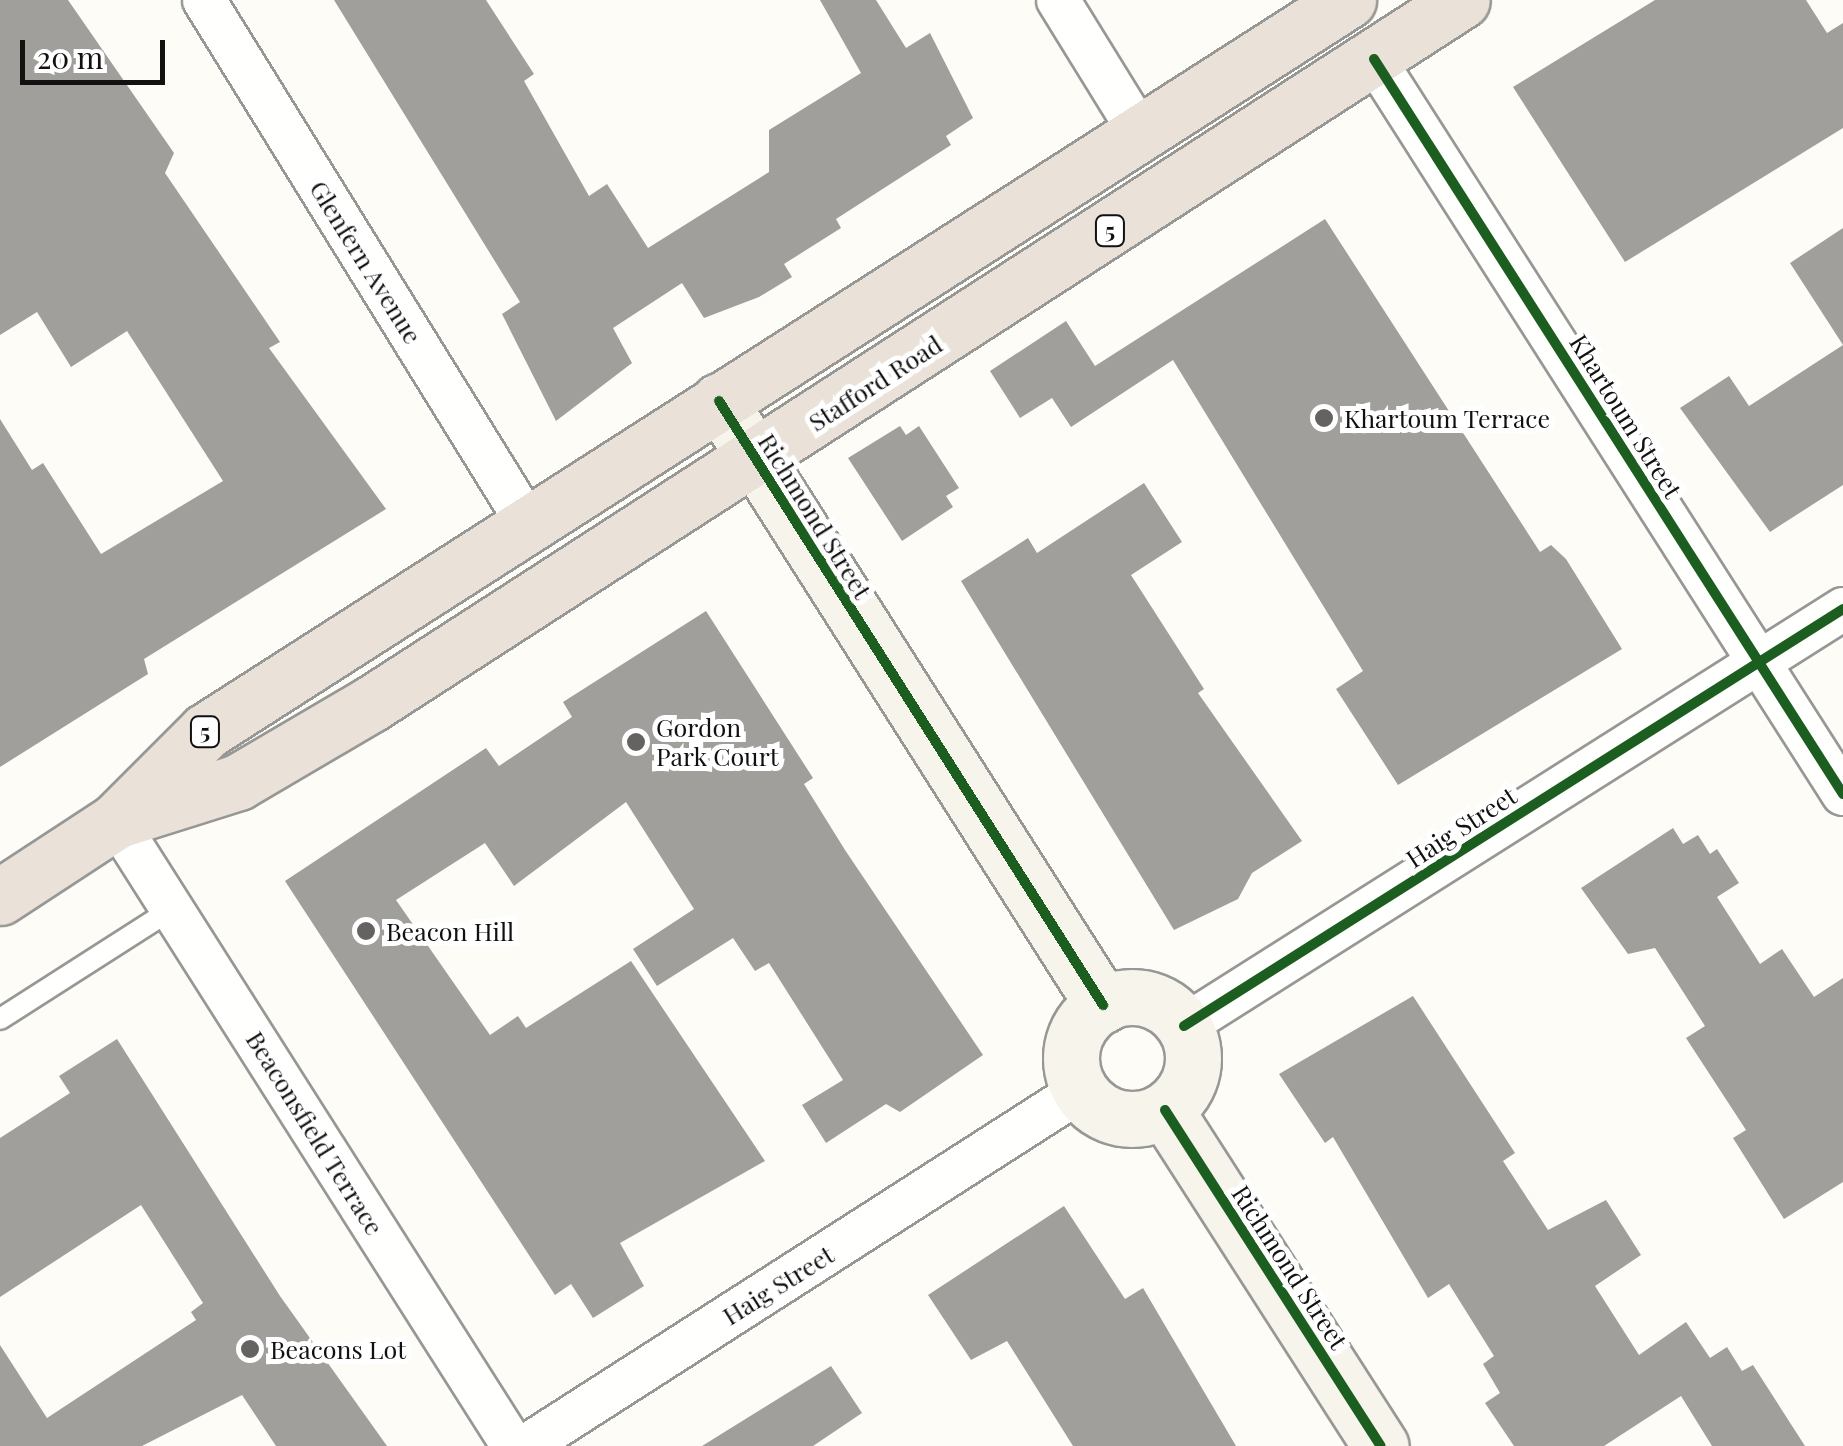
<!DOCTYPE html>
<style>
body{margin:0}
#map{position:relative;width:1843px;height:1446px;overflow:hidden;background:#fdfcf7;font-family:"Playfair Display",serif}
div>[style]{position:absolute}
.building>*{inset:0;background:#a19f9c}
.roads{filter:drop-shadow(2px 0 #979795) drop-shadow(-2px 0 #979795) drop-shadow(0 2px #979795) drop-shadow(0 -2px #979795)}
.lane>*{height:20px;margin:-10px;padding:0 10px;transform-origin:10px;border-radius:10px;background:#fffffe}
.street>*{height:42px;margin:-21px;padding:0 21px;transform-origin:21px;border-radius:21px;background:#fffffe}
.secondary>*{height:55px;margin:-27.5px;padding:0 27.5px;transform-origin:27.5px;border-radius:27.5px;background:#f6f4eb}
.secondary>.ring{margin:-27.5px;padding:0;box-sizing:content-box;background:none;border:55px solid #f6f4eb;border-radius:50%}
.highway>*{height:55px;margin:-27.5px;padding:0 27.5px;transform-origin:27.5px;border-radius:27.5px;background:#eae1d8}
.cycleway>*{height:10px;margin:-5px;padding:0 5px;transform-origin:5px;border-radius:5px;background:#1b5e20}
.dots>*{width:28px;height:28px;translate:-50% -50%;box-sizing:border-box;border:5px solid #fff;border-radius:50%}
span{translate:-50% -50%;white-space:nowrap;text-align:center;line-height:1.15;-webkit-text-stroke:10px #fff;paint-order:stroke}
.shield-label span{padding:2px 8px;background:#fff;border:2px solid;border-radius:8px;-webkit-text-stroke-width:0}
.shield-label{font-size:22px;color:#111;font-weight:700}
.street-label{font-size:25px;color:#111}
.poi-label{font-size:25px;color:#111}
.left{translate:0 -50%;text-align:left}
.scale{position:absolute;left:20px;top:40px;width:145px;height:45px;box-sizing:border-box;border:5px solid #111;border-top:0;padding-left:12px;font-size:30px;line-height:35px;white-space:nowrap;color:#111;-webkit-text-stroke:8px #fff;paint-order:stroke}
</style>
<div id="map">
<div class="building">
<i style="clip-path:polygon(0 0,68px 0,174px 153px,165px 173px,280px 342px,269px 348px,386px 509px,144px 659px,148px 674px,0 767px,0 419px,32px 470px,43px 463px,101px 554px,223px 481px,127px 331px,71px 367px,37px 312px,0 335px)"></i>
<i style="clip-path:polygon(334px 0,486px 0,534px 74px,524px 81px,589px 196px,607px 184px,648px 248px,769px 172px,769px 130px,861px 73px,820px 0,876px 0,906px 48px,930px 33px,973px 118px,946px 136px,951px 145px,836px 219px,841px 228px,784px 264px,792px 277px,759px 297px,704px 318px,682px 283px,613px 328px,632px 363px,556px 421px,502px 314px,520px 302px)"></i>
<i style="clip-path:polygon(1655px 0,1806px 0,1827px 33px,1843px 23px,1843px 128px,1625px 262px,1513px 87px)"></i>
<i style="clip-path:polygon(1325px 219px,1540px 552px,1551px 545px,1566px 559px,1622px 649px,1398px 785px,1336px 689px,1363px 671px,1173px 360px,1071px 427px,1052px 398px,1020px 418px,990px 371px,1066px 321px,1095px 366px)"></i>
<i style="clip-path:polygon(1843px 228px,1843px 485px,1770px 532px,1680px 408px,1729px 376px,1749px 406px,1843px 345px,1790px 263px)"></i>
<i style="clip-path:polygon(900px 426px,906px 435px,919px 426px,959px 488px,946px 496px,953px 507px,902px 541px,848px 458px)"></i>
<i style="clip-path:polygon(1144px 483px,1182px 542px,1131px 575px,1204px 689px,1198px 693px,1302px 841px,1252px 873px,1238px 899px,1174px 930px,961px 581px,1028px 538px,1037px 553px)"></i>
<i style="clip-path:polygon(706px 611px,813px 778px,804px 784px,845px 850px,983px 1055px,900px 1112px,886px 1104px,826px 1143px,802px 1105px,843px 1080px,769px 963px,755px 971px,733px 938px,657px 986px,633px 949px,694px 909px,626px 802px,514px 886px,485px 843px,396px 900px,490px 1035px,518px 1016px,526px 1028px,631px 961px,765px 1161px,620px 1243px,644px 1286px,593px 1318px,571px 1284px,555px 1295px,285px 881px,486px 748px,499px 766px,572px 717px,563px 702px)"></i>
<i style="clip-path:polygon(1673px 828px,1683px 844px,1698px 835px,1710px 854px,1717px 849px,1739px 883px,1717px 897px,1760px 964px,1782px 949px,1814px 997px,1843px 978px,1843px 1182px,1784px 1219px,1733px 1138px,1746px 1130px,1686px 1038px,1705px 1026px,1655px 948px,1628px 954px,1581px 888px)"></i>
<i style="clip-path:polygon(1413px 996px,1515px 1153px,1503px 1161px,1548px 1230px,1606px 1200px,1641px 1255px,1595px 1286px,1639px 1355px,1686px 1322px,1710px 1358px,1727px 1347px,1742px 1371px,1753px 1365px,1805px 1446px,1712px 1446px,1681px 1396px,1604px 1446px,1514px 1446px,1485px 1403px,1500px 1393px,1483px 1364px,1494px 1356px,1449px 1284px,1428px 1298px,1333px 1137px,1325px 1143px,1279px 1074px)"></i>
<i style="clip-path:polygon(117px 1039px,280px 1296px,387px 1446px,276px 1446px,242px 1395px,142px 1446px,0 1446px,0 1345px,47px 1418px,196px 1320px,191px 1312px,203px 1303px,141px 1205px,0 1297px,0 1138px,70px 1093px,59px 1076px)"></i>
<i style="clip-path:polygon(1064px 1206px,1125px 1299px,1143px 1288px,1236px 1446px,1073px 1446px,1007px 1341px,971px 1360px,928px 1295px)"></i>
<i style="clip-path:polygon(831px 1366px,862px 1413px,813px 1446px,702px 1446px)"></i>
</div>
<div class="roads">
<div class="lane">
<i style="left:0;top:1019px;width:204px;rotate:-32.6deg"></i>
</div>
<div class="street">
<i style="left:204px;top:0;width:616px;rotate:58.27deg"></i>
<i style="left:1058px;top:0;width:156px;rotate:58.3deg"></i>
<i style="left:1374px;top:59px;width:872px;rotate:57.46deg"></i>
<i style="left:116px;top:821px;width:740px;rotate:57.58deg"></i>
<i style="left:1184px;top:1026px;width:780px;rotate:-32.32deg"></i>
<i style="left:526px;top:1446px;width:658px;rotate:-32.65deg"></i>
</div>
<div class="secondary">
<i style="left:719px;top:401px;width:716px;rotate:57.55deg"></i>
<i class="ring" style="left:1071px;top:997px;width:67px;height:67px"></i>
<i style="left:1165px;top:1110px;width:399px;rotate:57.3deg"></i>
</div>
<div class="highway">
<i style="left:124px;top:818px;width:120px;rotate:-17.5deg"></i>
<i style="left:238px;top:782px;width:154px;rotate:-30.4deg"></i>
<i style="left:371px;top:704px;width:1298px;rotate:-32.83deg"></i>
<i style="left:0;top:897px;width:139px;rotate:-33.2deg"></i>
<i style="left:116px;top:821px;width:127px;rotate:-45deg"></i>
<i style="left:206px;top:731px;width:1356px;rotate:-32.62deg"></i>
</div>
</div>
<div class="cycleway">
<i style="left:1374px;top:59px;width:872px;rotate:57.46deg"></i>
<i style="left:719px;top:401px;width:716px;rotate:57.55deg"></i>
<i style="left:1184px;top:1026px;width:780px;rotate:-32.32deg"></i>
<i style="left:1165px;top:1110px;width:399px;rotate:57.3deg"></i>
</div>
<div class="dots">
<i style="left:1324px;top:418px;background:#646362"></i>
<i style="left:636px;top:742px;background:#646362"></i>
<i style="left:366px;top:931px;background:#646362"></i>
<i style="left:250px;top:1349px;background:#646362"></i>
</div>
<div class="shield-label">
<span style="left:1110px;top:231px">5</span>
<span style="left:205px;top:732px">5</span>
</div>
<div class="street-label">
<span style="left:366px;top:262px;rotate:58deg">Glenfern Avenue</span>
<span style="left:875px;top:383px;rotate:-33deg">Stafford Road</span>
<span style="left:1626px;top:416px;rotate:58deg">Khartoum Street</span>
<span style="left:815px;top:516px;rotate:58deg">Richmond Street</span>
<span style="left:1461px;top:827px;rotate:-33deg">Haig Street</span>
<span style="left:315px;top:1133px;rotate:58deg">Beaconsfield Terrace</span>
<span style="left:1290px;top:1267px;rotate:57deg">Richmond Street</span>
<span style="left:778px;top:1285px;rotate:-32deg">Haig Street</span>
</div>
<div class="poi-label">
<span class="left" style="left:1344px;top:418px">Khartoum Terrace</span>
<span class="left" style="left:656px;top:742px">Gordon<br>Park Court</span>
<span class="left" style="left:386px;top:931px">Beacon Hill</span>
<span class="left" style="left:270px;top:1349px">Beacons Lot</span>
</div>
<div class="scale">20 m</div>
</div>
